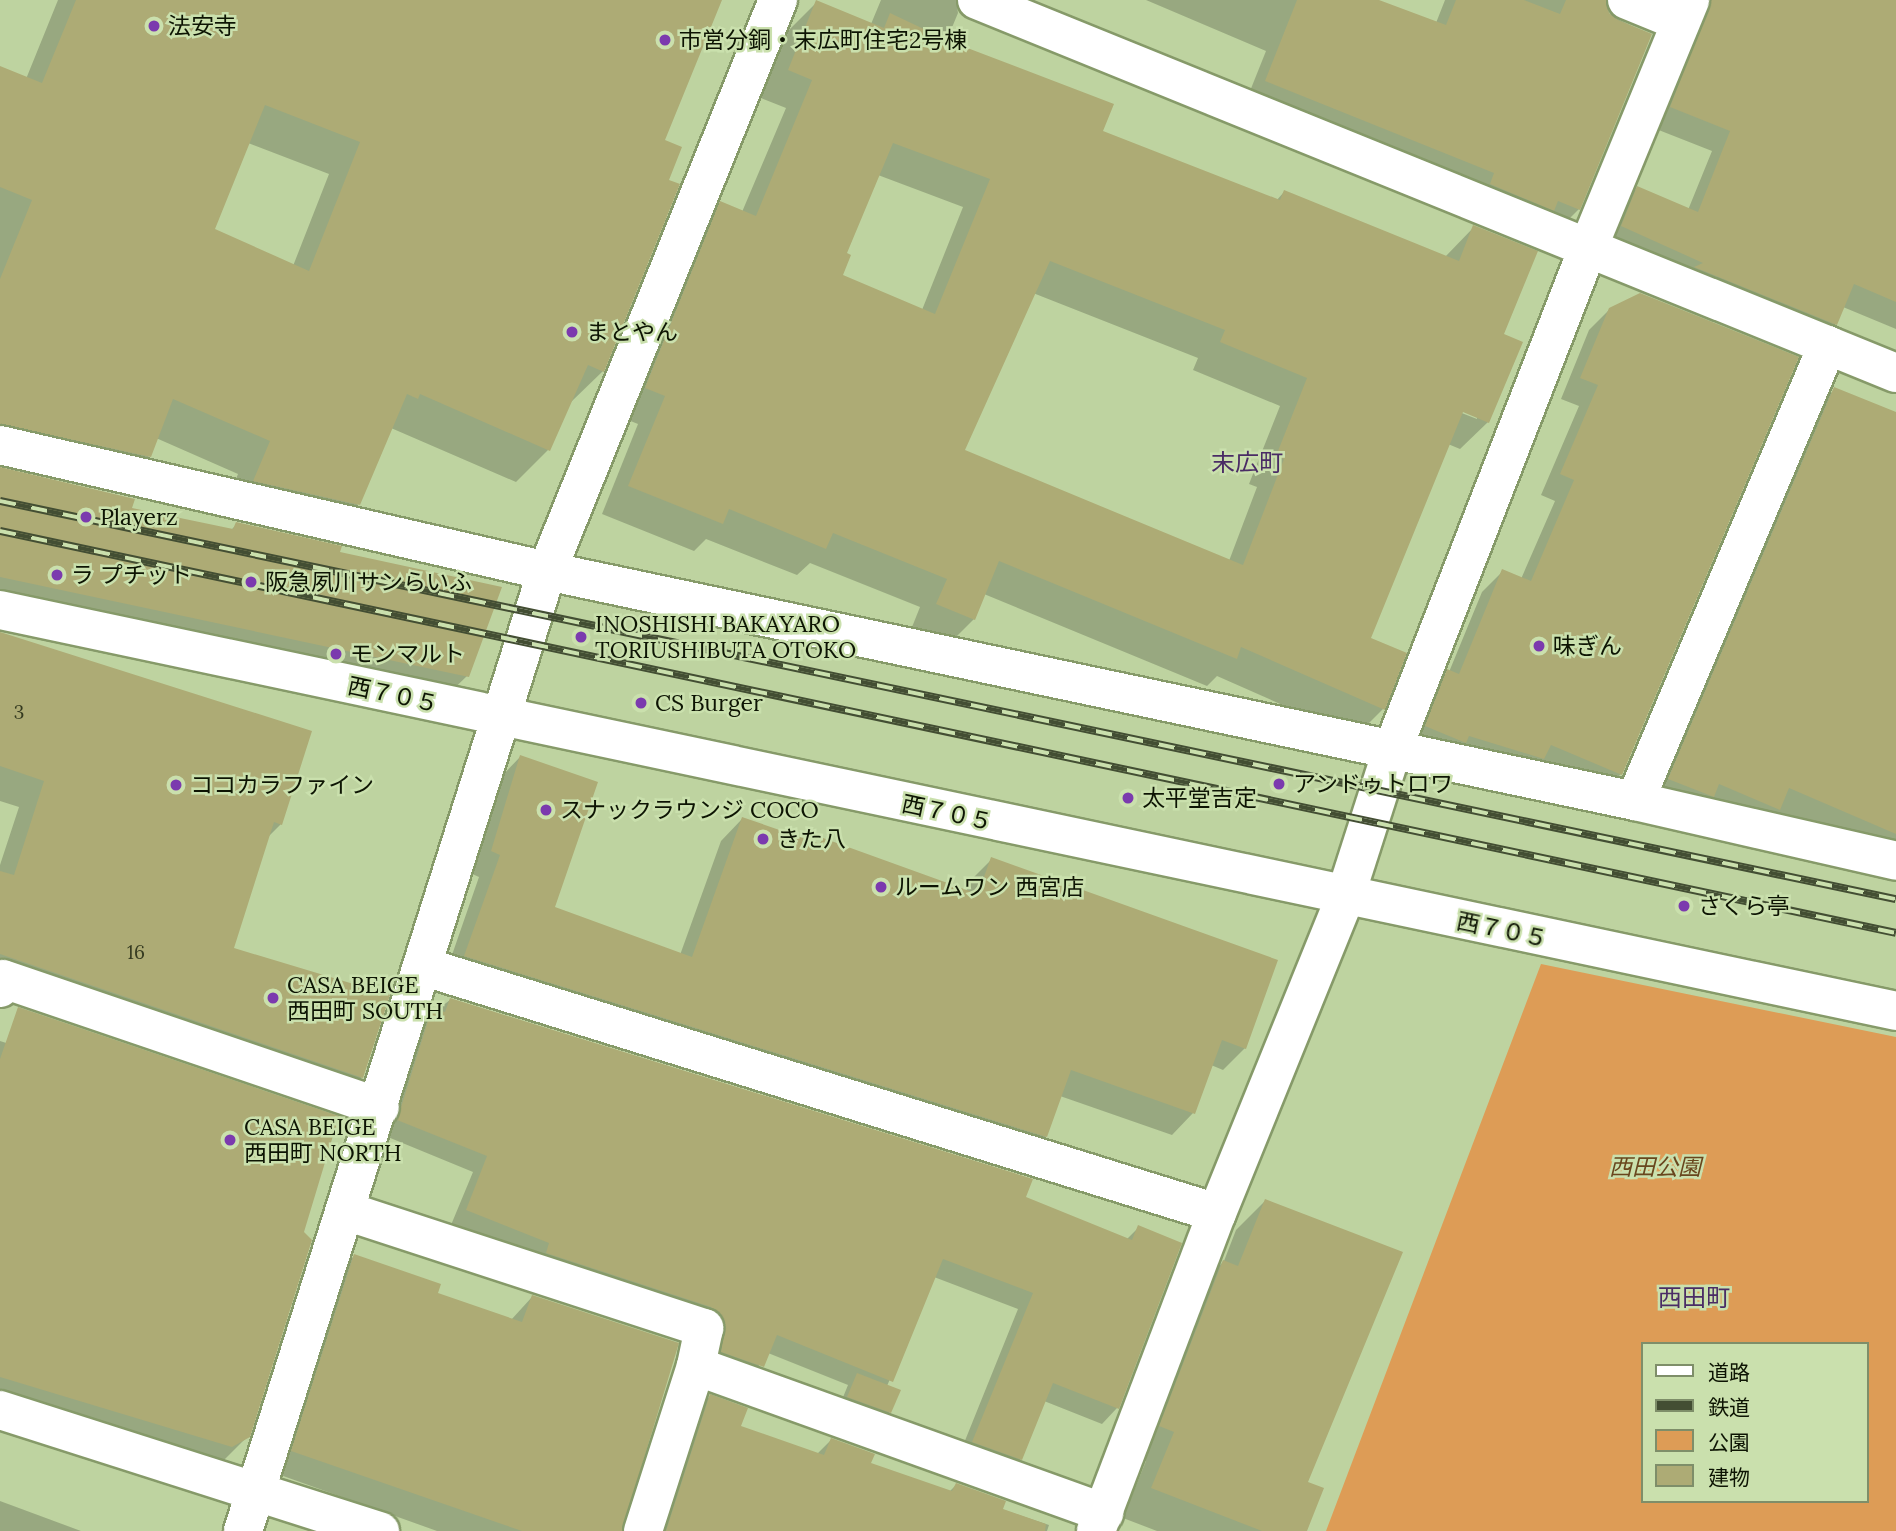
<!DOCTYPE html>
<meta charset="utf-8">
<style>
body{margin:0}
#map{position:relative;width:1896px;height:1531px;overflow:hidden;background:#bed3a0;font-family:Lora,"Noto Sans JP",serif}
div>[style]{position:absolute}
.green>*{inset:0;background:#dd9c56}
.shadow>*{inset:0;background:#0003}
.building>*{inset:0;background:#adab75}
.roads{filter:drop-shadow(2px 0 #869a69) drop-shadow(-2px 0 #869a69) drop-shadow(0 2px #869a69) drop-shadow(0 -2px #869a69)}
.minor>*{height:38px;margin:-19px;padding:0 19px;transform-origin:19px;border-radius:19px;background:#fff}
.rail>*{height:8px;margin-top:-4px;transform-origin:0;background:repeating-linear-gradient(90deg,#cae0ad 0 16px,#434e33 0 32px);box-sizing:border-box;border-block:2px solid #434e33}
.dots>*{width:19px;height:19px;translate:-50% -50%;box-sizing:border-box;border:4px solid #cae0ad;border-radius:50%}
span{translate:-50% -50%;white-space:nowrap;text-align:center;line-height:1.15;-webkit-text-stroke:5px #cae0ad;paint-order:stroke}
.number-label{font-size:19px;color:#353a20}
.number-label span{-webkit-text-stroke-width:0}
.poi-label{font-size:23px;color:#0d1403}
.left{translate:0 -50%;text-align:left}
.street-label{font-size:23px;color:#0d1403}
.park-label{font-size:23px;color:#69461d;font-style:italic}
.neighbourhood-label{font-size:24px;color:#4a2c65}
.legend{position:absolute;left:1641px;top:1342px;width:228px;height:161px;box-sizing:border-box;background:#cae0ad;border:2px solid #7e8e69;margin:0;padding:9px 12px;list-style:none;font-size:21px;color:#0d1403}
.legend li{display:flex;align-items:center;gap:14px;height:35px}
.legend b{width:35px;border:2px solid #7e8e69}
</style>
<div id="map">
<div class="green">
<i style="clip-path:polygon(evenodd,1541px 964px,1896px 1037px,1896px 1531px,1326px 1531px,1541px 964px,1642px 1344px,1866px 1344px,1866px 1501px,1642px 1501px,1642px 1344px)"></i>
</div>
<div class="shadow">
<i style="clip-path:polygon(evenodd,58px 0,720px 0,663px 141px,603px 371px,570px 403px,548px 450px,516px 482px,391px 428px,358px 504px,325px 537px,222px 513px,238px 474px,156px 438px,149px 456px,117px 489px,0 462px,0 68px,26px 79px,58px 0,248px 143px,329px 174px,293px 266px,213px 230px,248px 143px)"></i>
<i style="clip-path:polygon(evenodd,881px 0,956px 0,958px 13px,946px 42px,1101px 132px,1276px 201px,1284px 192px,1445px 257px,1474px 227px,1502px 335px,1488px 422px,1460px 449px,1448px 444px,1369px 639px,1383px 709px,1355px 737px,1217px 676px,1207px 686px,984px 594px,974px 619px,946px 647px,910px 632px,920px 607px,810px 563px,797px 575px,706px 539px,694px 551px,602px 514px,638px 424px,618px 416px,693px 231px,721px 203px,742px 212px,786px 108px,761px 98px,789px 30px,817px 2px,871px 24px,881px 0,878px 175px,963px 207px,922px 310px,841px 276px,845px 254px,878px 175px,881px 0,1033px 293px,1198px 358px,1193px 370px,1280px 406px,1249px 484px,1257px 487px,1229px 561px,962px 451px,1033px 293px,881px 0,1456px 407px,1477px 415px,1477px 419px,1454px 410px,1456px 407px)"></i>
<i style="clip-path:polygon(1146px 0,1374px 0,1436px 23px,1445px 0,1607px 0,1609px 15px,1650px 35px,1579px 209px,1559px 229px,1246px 101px,1266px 51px)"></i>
<i style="clip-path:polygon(1680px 0,1896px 0,1896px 329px,1843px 307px,1836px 324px,1816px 344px,1602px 246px,1618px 208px,1637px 188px,1688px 210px,1712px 151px,1651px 127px)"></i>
<i style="clip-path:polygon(1610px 309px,1621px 774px,1600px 794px,1406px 747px,1427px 692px,1449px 672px,1482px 592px,1503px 571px,1521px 579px,1555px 501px,1541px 495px,1579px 406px,1561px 399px,1589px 330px)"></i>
<i style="clip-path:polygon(1835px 389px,1896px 413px,1896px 844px,1646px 803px,1811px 413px)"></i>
<i style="clip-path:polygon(0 481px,230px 531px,237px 524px,337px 553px,467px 676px,440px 702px,0 620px)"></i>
<i style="clip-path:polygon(0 634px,310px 732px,281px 824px,268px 837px,232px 949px,362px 1077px,335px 1104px,0 990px,0 865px,19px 807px,0 801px)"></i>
<i style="clip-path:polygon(520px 757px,553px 908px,680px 955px,721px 841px,742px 819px,818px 845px,823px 840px,966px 892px,970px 881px,992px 859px,1245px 1048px,1223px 1070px,1211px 1065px,1193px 1113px,1172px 1135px,1060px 1096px,1046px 1136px,1024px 1158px,444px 978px,479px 877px,470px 873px,499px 779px)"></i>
<i style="clip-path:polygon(450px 1000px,1024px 1198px,1126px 1240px,1138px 1228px,1117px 1408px,1102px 1424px,1044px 1401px,1021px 1459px,1005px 1475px,958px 1458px,1018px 1309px,934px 1277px,887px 1386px,890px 1412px,880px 1422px,839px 1407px,848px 1385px,768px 1353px,747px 1382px,707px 1367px,696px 1323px,451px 1225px,473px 1172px,383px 1135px,416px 1026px)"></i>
<i style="clip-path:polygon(0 1041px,114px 1077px,302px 1232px,248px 1436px,222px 1462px,0 1393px)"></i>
<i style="clip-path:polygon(1265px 1201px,1306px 1483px,1305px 1531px,1157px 1531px,1123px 1518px,1146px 1461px,1131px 1455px,1194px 1291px,1224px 1261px,1236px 1230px)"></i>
<i style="clip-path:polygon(354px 1256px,435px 1294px,511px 1320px,532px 1297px,620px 1531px,437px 1531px,272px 1472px,334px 1277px)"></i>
<i style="clip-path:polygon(710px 1396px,738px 1427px,817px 1454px,831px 1440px,869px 1464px,949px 1492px,956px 1485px,1001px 1509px,1049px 1525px,1047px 1531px,653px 1531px,690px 1417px)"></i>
<i style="clip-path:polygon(0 1501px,81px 1531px,0 1531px)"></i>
</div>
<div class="building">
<i style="clip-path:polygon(evenodd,76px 0,722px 0,665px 140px,682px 147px,669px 180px,680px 184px,604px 372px,588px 365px,550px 451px,420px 394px,418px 399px,407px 394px,360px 505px,253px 481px,270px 441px,173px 399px,151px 457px,0 424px,0 279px,32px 200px,0 187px,0 66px,42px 83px,76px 0,265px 105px,360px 142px,309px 271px,215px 229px,265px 105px)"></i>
<i style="clip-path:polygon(evenodd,816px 0,884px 28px,890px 13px,949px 41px,1114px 104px,1103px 131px,1280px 200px,1284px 190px,1459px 261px,1473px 225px,1538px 251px,1504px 334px,1523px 342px,1489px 423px,1463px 412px,1371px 638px,1407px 653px,1385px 710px,1241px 647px,1237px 659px,999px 561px,975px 620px,936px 604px,947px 579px,833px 533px,826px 549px,729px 509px,723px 524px,628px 486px,665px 396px,645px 388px,720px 201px,756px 216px,812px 80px,788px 70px,816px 0,893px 143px,990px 179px,935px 314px,843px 275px,851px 255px,847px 253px,893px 143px,816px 0,1050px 261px,1225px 330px,1220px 342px,1307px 378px,1276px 456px,1284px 459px,1243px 565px,965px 450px,1050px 261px)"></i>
<i style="clip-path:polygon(1297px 0,1379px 0,1446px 25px,1456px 0,1524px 0,1560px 14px,1566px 0,1606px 0,1609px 13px,1618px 20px,1652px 34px,1580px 210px,1558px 201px,1554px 211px,1490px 184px,1494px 173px,1265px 81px)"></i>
<i style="clip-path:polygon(1711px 0,1896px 0,1896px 302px,1854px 284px,1837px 325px,1694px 267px,1703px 263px,1621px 226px,1637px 186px,1698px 212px,1730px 131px,1670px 107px)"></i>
<i style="clip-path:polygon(1640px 293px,1799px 357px,1622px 775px,1551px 745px,1544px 759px,1469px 736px,1466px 743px,1425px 726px,1447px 669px,1459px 674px,1502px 569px,1531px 581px,1574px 480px,1560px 474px,1598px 385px,1580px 378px,1609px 308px)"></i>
<i style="clip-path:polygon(1834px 387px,1896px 412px,1896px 834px,1789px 788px,1780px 810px,1719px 784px,1714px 797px,1668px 779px)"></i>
<i style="clip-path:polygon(0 467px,135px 499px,132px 508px,233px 529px,236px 522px,342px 546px,340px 552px,502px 587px,469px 677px,0 577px)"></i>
<i style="clip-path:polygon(0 632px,312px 731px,282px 825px,274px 822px,234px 948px,390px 995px,363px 1078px,0 954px,0 871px,14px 875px,44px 781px,0 766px)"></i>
<i style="clip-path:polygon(520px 755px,598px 782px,555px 907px,692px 957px,742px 817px,820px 844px,823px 838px,978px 894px,991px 857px,1278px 960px,1246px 1049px,1222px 1040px,1195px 1114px,1071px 1070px,1047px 1137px,464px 956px,500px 855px,491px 851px)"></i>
<i style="clip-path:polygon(450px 998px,1033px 1179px,1026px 1197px,1132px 1240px,1138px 1225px,1182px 1243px,1119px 1409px,1053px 1383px,1022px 1460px,972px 1442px,1033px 1293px,943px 1259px,893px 1382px,777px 1335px,764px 1367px,721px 1352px,725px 1323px,711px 1307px,546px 1253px,549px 1243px,466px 1210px,487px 1156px,397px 1120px,432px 1008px,445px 1012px)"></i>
<i style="clip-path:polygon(18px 1007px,339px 1116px,304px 1232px,312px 1240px,250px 1437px,232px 1447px,0 1377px,0 1059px)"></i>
<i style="clip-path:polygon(1265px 1199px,1403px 1252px,1308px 1482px,1324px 1488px,1307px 1531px,1262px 1531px,1151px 1488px,1174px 1432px,1159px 1426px,1223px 1260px,1238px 1266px)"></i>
<i style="clip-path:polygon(354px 1254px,441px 1284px,438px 1293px,522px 1322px,532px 1295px,679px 1343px,622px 1531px,522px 1531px,291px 1451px)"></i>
<i style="clip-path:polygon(857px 1373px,901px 1390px,891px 1413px,847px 1397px)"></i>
<i style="clip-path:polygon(710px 1394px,748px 1408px,741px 1426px,824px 1455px,831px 1438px,875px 1454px,871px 1463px,952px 1491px,956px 1483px,1006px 1501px,1003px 1509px,1046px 1524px,1045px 1531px,666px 1531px)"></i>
</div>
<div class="roads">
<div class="minor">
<i style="left:977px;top:0;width:992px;rotate:22.09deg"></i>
<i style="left:1627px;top:0;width:58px;rotate:22.2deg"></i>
<i style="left:0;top:445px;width:561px;rotate:12.97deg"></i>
<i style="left:547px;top:571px;width:1112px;rotate:11.94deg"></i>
<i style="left:1635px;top:801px;width:268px;rotate:12.9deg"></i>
<i style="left:0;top:610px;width:1938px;rotate:11.94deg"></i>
<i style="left:1635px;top:801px;width:495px;rotate:-67.1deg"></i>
<i style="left:425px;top:967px;width:829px;rotate:17.26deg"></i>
<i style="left:0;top:988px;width:9px;rotate:-72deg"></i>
<i style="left:3px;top:979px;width:398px;rotate:18.8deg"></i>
<i style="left:346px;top:1211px;width:377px;rotate:18.1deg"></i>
<i style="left:704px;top:1328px;width:39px;rotate:102deg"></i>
<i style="left:0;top:1410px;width:399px;rotate:17.7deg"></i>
<i style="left:243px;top:1531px;width:1007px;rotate:-72.43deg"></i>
<i style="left:547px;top:571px;width:616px;rotate:-67.97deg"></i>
<i style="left:643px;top:1531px;width:173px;rotate:-72.2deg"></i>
<i style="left:696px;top:1366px;width:434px;rotate:19.8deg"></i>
<i style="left:1096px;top:1531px;width:340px;rotate:-69.2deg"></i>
<i style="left:1217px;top:1213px;width:341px;rotate:-67.9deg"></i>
<i style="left:1345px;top:897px;width:153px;rotate:-72.2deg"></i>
<i style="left:1392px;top:751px;width:540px;rotate:-68.71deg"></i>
<i style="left:1588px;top:248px;width:268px;rotate:-67.6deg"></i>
</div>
</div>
<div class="rail">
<i style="left:0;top:501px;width:1937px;rotate:11.86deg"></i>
<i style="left:0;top:531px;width:1938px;rotate:11.97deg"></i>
</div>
<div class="dots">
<i style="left:154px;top:26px;background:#7b3aae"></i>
<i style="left:665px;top:40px;background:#7b3aae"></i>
<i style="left:572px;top:332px;background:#7b3aae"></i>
<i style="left:86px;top:517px;background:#7b3aae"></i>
<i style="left:57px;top:575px;background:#7b3aae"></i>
<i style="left:251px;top:582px;background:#7b3aae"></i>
<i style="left:581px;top:637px;background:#7b3aae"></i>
<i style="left:1539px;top:646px;background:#7b3aae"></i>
<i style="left:336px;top:654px;background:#7b3aae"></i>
<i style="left:641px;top:703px;background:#7b3aae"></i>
<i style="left:1279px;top:784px;background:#7b3aae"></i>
<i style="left:176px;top:785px;background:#7b3aae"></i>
<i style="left:1128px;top:798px;background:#7b3aae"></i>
<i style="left:546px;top:810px;background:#7b3aae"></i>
<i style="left:763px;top:839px;background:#7b3aae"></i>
<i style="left:881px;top:887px;background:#7b3aae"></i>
<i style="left:1684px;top:906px;background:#7b3aae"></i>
<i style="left:273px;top:998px;background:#7b3aae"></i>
<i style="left:230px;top:1140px;background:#7b3aae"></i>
</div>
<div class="number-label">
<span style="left:19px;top:713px">3</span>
<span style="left:136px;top:953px">16</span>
</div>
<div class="poi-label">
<span class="left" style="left:168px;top:26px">法安寺</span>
<span class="left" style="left:679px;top:40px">市営分銅・末広町住宅2号棟</span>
<span class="left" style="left:586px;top:332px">まとやん</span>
<span class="left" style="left:100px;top:517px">Playerz</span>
<span class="left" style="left:71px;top:575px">ラ プチット</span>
<span class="left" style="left:265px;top:582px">阪急夙川サンらいふ</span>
<span class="left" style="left:595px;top:637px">INOSHISHI BAKAYARO<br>TORIUSHIBUTA OTOKO</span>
<span class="left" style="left:1553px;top:646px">味ぎん</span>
<span class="left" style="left:350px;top:654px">モンマルト</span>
<span class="left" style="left:655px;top:703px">CS Burger</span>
<span class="left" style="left:1293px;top:784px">アンドゥトロワ</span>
<span class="left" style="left:190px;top:785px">ココカラファイン</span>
<span class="left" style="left:1142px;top:798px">太平堂吉定</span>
<span class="left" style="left:560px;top:810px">スナックラウンジ COCO</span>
<span class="left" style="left:777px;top:839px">きた八</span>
<span class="left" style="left:895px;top:887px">ルームワン 西宮店</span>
<span class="left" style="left:1698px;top:906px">さくら亭</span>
<span class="left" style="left:287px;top:998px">CASA BEIGE<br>西田町 SOUTH</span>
<span class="left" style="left:244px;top:1140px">CASA BEIGE<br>西田町 NORTH</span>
</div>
<div class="street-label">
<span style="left:393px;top:695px;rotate:12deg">西７０５</span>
<span style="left:947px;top:813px;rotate:12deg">西７０５</span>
<span style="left:1502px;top:930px;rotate:12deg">西７０５</span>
</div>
<div class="park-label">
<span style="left:1655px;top:1167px">西田公園</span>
</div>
<div class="neighbourhood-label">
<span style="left:1247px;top:463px">末広町</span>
<span style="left:1694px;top:1298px">西田町</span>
</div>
<ul class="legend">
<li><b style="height:9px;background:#fff"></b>道路</li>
<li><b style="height:9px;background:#434e33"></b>鉄道</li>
<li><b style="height:19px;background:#dd9c56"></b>公園</li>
<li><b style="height:19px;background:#adab75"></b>建物</li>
</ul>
</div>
